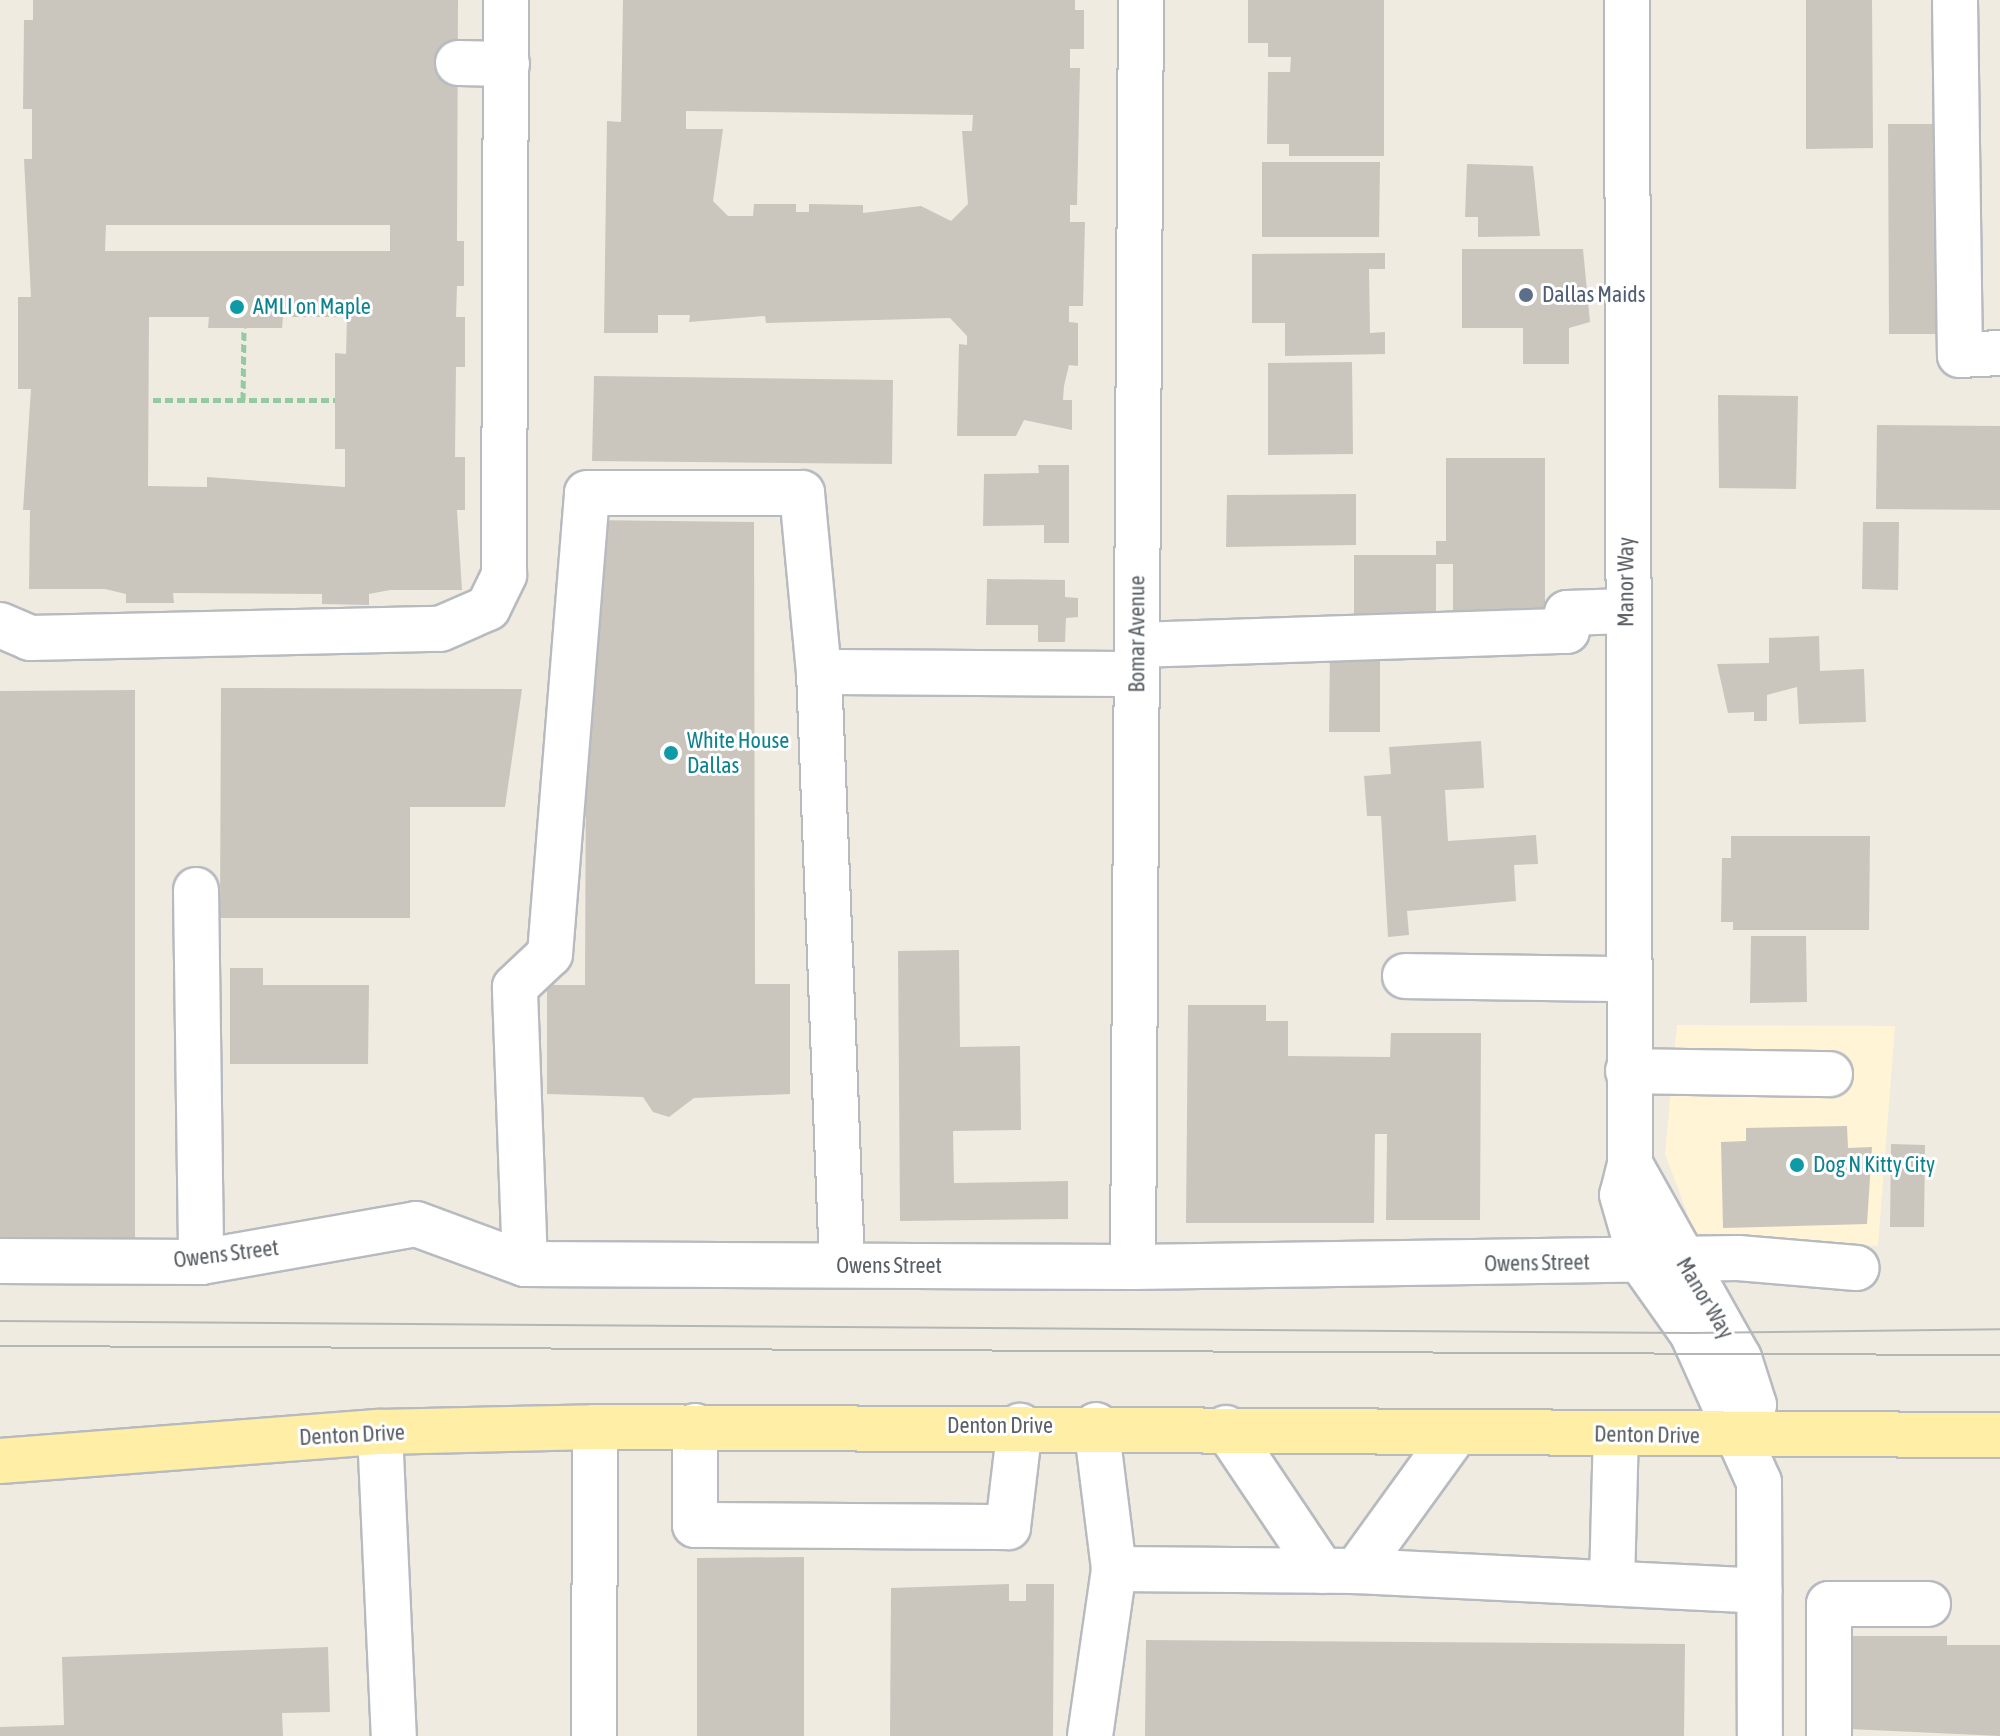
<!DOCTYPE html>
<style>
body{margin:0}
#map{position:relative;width:2000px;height:1736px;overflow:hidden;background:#efebe1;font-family:"Asap Condensed",sans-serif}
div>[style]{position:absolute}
.commercial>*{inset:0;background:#fff4d6}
.building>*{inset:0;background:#cac6be}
.path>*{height:5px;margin-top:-2.5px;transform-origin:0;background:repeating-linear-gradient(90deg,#94caa2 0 8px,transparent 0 12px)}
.roads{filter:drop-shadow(2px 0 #b7babf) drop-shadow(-2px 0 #b7babf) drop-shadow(0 2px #b7babf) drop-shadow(0 -2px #b7babf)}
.minor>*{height:44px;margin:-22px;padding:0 22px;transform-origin:22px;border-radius:22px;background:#fff}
.major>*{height:44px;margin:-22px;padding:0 22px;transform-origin:22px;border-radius:22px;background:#ffeea6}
.tram>*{height:2px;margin:-1px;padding:0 1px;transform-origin:1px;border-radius:1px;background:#b4b5b5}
.dots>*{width:22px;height:22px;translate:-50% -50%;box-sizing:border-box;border:4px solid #fff;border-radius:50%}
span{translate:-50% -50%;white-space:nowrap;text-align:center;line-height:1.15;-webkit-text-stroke:6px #fff;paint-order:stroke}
.service-label{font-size:22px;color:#4e5e75}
.left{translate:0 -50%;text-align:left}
.culture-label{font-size:22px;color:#0d838f}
.street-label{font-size:22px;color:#5a5f64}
</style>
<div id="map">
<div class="commercial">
<i style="clip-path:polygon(1677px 1025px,1895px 1026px,1878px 1246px,1695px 1234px,1665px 1154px)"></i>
</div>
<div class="building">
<i style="clip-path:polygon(evenodd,33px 0,458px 0,457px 241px,464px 241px,464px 286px,457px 286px,456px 317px,465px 317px,465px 367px,456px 367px,455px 457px,465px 457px,465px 510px,457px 510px,462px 590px,390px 590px,369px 594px,369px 605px,322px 604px,322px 594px,173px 593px,174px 603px,126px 603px,126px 594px,105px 589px,29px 589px,30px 510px,23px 510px,31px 389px,18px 389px,18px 297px,31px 297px,24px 159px,32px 159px,32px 109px,23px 109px,24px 20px,33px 20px,33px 0,106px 225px,390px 225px,390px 251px,105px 251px,106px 225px,33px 0,149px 317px,209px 317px,208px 328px,282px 328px,283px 317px,347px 317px,346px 354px,335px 353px,335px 449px,345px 449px,345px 487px,207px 477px,207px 487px,148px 486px,149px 317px)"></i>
<i style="clip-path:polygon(evenodd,623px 0,1075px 0,1075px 10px,1084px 10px,1084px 49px,1070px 49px,1070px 68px,1080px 68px,1077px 205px,1070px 205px,1070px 222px,1085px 222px,1083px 306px,1069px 306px,1069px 322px,1078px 323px,1078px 366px,1069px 365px,1064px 386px,1063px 400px,1072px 400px,1072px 430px,1024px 420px,1016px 436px,957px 436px,959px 344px,967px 345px,967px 336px,950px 318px,766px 323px,765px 316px,689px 322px,690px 315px,658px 315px,658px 333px,604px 333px,607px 121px,621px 122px,623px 0,686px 111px,973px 115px,972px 131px,962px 131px,968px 204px,951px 221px,921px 206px,863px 213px,863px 205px,809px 204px,809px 212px,796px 212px,796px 204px,754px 204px,753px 216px,728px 216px,713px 201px,723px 129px,686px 129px,686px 111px)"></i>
<i style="clip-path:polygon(1248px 0,1384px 0,1384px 156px,1289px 156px,1289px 144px,1267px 144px,1268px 72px,1290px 72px,1291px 57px,1268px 57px,1268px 43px,1248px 43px)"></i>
<i style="clip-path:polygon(1806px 0,1872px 0,1873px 148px,1806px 149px)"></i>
<i style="clip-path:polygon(1888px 124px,1950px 124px,1950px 334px,1889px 334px)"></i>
<i style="clip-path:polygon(1262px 162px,1380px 162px,1379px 237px,1262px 237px)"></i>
<i style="clip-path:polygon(1467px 164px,1533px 166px,1540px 236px,1478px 237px,1478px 217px,1465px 217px)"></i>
<i style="clip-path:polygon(1462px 249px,1583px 249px,1590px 322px,1569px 328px,1569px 364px,1523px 364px,1523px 328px,1462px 328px)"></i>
<i style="clip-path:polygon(1385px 253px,1385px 269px,1369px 269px,1370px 333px,1385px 332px,1385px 354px,1285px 356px,1285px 323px,1252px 323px,1252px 254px)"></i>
<i style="clip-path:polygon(1352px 362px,1353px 454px,1268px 455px,1268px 363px)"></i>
<i style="clip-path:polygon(594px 376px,893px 380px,892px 464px,592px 461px)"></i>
<i style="clip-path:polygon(1718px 395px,1798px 396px,1796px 489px,1719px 488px)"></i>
<i style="clip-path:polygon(1877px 425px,2000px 426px,2000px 510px,1876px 509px)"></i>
<i style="clip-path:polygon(1446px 458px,1545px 458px,1545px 621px,1453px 621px,1453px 564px,1436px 564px,1436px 623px,1354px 623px,1354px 555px,1436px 555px,1436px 541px,1446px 541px)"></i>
<i style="clip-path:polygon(1038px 465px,1069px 465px,1069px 543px,1044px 543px,1044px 525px,983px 526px,984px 474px,1039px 473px)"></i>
<i style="clip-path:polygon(1356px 494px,1356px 545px,1226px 547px,1227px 495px)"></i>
<i style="clip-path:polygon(587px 520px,754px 522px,755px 984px,790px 984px,790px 1094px,694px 1098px,669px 1117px,653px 1112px,643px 1097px,547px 1094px,547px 985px,585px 985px)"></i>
<i style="clip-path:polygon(1863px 522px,1899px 522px,1898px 590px,1862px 589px)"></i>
<i style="clip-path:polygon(987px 579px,1065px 580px,1065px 597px,1078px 598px,1078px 617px,1066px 618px,1065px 642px,1038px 642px,1038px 625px,986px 625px)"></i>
<i style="clip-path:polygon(1819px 636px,1820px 671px,1864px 669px,1866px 722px,1799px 724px,1797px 687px,1767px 695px,1767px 721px,1754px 721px,1754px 712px,1728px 713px,1717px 664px,1769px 663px,1769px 638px)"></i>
<i style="clip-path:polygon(1330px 650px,1380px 650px,1380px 732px,1329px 732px)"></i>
<i style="clip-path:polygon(221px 688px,522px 689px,505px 807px,410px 807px,410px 918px,220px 918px)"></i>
<i style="clip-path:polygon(135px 690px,135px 1238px,0 1239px,0 691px)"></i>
<i style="clip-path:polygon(1481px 741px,1484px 788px,1445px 790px,1448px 841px,1536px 835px,1538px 864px,1514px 865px,1516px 901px,1407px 911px,1409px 935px,1388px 937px,1381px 816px,1367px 816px,1364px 776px,1391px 774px,1389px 747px)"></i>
<i style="clip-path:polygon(1731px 836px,1870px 836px,1869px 930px,1733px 930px,1733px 922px,1721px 922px,1722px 858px,1731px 858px)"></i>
<i style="clip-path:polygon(1751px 936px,1806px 936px,1807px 1002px,1750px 1003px)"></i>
<i style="clip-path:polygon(959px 950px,960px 1047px,1020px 1046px,1021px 1130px,953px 1131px,954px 1183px,1068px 1181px,1068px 1219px,900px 1221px,898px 951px)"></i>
<i style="clip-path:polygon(230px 968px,263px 968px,263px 985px,369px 985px,368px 1064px,230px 1064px)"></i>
<i style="clip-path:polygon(1188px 1005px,1266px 1005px,1266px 1021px,1288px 1021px,1288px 1056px,1390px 1057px,1391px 1033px,1481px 1033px,1480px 1220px,1386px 1220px,1387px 1134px,1375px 1134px,1374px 1223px,1186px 1223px)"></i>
<i style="clip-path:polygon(1847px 1126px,1848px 1148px,1872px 1147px,1867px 1224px,1723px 1228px,1721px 1142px,1746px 1141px,1746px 1128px)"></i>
<i style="clip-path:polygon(1891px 1144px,1925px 1145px,1924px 1227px,1890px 1227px)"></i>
<i style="clip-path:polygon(804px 1557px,804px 1736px,697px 1736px,697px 1558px)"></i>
<i style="clip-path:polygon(1009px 1584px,1009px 1601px,1026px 1601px,1026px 1584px,1054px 1584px,1053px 1736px,890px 1736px,891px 1588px)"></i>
<i style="clip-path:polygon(1850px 1636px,1947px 1636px,1947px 1645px,2000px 1645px,2000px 1736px,1849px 1729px)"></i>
<i style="clip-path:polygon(1146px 1640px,1685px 1644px,1684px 1736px,1145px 1736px)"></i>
<i style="clip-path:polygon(328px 1647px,330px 1712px,282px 1713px,283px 1736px,0 1736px,0 1727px,64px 1725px,62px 1657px)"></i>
</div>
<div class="path">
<i style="left:153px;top:400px;width:182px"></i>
<i style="left:243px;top:400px;width:72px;rotate:-89.2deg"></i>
</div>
<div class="roads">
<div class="minor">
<i style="left:1627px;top:0;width:1164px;rotate:89.85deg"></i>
<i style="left:1630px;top:1164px;width:32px;rotate:104deg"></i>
<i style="left:1622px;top:1195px;width:69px;rotate:73.9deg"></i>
<i style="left:1641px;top:1261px;width:88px;rotate:54.7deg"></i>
<i style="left:1692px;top:1333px;width:163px;rotate:65.8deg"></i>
<i style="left:1759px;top:1482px;width:254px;rotate:89.8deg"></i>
<i style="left:1955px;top:0;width:355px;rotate:89.2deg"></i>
<i style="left:1960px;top:355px;width:40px;rotate:-2.9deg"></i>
<i style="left:458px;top:63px;width:49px;rotate:1.2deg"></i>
<i style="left:0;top:625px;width:33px;rotate:23deg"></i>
<i style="left:30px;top:638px;width:410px;rotate:-1.3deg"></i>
<i style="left:440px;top:629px;width:52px;rotate:-23.6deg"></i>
<i style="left:488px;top:608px;width:37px;rotate:-64deg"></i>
<i style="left:504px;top:575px;width:575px;rotate:-89.8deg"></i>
<i style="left:1137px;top:645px;width:430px;rotate:-1.9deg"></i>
<i style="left:1567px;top:631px;width:18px;rotate:-90deg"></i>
<i style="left:1567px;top:613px;width:59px;rotate:-1.9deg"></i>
<i style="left:196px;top:890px;width:372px;rotate:89.2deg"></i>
<i style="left:1405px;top:976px;width:222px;rotate:0.8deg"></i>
<i style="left:1628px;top:1071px;width:202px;rotate:0.9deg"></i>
<i style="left:1630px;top:1164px;width:223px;rotate:60.7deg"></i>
<i style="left:1739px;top:1358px;width:49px;rotate:72.3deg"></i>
<i style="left:1754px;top:1405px;width:35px;rotate:110deg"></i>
<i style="left:0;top:1261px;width:201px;rotate:0.3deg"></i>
<i style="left:201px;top:1262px;width:218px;rotate:-10deg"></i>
<i style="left:416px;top:1224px;width:116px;rotate:20.2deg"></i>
<i style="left:525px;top:1264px;width:608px;rotate:0.28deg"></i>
<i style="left:1133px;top:1267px;width:605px;rotate:-0.85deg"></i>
<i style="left:1738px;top:1258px;width:119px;rotate:4.8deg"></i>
<i style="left:525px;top:1264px;width:277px;rotate:-92.1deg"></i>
<i style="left:515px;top:987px;width:48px;rotate:-43.3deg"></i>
<i style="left:550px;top:954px;width:462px;rotate:-85.4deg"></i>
<i style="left:587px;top:493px;width:215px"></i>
<i style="left:802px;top:493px;width:180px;rotate:84.6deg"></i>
<i style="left:842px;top:1265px;width:593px;rotate:-92.22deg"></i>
<i style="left:819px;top:672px;width:318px;rotate:0.4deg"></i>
<i style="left:1133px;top:1267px;width:1267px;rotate:-89.64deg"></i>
<i style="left:695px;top:1426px;width:99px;rotate:90deg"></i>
<i style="left:695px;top:1525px;width:313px;rotate:0.4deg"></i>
<i style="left:1008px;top:1527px;width:102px;rotate:-83.2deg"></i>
<i style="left:1226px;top:1428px;width:172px;rotate:56.1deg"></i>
<i style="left:380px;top:1432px;width:304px;rotate:87.4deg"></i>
<i style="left:1114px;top:1569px;width:242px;rotate:0.5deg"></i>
<i style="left:1356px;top:1571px;width:404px;rotate:2.8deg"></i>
<i style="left:1356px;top:1571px;width:170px;rotate:-54.1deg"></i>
<i style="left:1612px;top:1583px;width:149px;rotate:-88.5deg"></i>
<i style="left:594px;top:1736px;width:309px;rotate:-89.8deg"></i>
<i style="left:1090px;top:1736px;width:169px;rotate:-81.8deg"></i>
<i style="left:1114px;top:1569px;width:145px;rotate:-97.1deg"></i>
<i style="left:1829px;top:1736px;width:132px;rotate:-90deg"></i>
<i style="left:1829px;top:1604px;width:99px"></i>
</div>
<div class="major">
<i style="left:0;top:1461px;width:381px;rotate:-4.4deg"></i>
<i style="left:380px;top:1432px;width:215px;rotate:-1.3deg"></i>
<i style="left:595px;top:1427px;width:1405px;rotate:0.33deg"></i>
</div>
</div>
<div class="tram">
<i style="left:0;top:1321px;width:1692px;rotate:0.41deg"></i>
<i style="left:1692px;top:1333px;width:308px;rotate:-0.7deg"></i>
<i style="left:0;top:1346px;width:2000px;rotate:0.26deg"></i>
</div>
<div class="dots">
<i style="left:1526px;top:295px;background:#5c6f8a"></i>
<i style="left:237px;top:307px;background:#0f9aa8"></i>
<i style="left:671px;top:753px;background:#0f9aa8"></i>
<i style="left:1797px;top:1165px;background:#0f9aa8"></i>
</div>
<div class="service-label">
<span class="left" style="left:1542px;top:295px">Dallas Maids</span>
</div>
<div class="culture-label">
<span class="left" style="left:253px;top:307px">AMLI on Maple</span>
<span class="left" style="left:687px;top:753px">White House<br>Dallas</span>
<span class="left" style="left:1813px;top:1165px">Dog N Kitty City</span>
</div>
<div class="street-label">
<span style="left:1626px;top:582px;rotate:-90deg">Manor Way</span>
<span style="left:1137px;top:634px;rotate:-90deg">Bomar Avenue</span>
<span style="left:226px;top:1254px;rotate:-7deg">Owens Street</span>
<span style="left:1537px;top:1263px;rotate:-1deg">Owens Street</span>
<span style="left:889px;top:1266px">Owens Street</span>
<span style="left:1705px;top:1298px;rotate:59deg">Manor Way</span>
<span style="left:1000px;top:1426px">Denton Drive</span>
<span style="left:352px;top:1435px;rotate:-3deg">Denton Drive</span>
<span style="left:1647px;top:1435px;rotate:1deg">Denton Drive</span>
</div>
</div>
